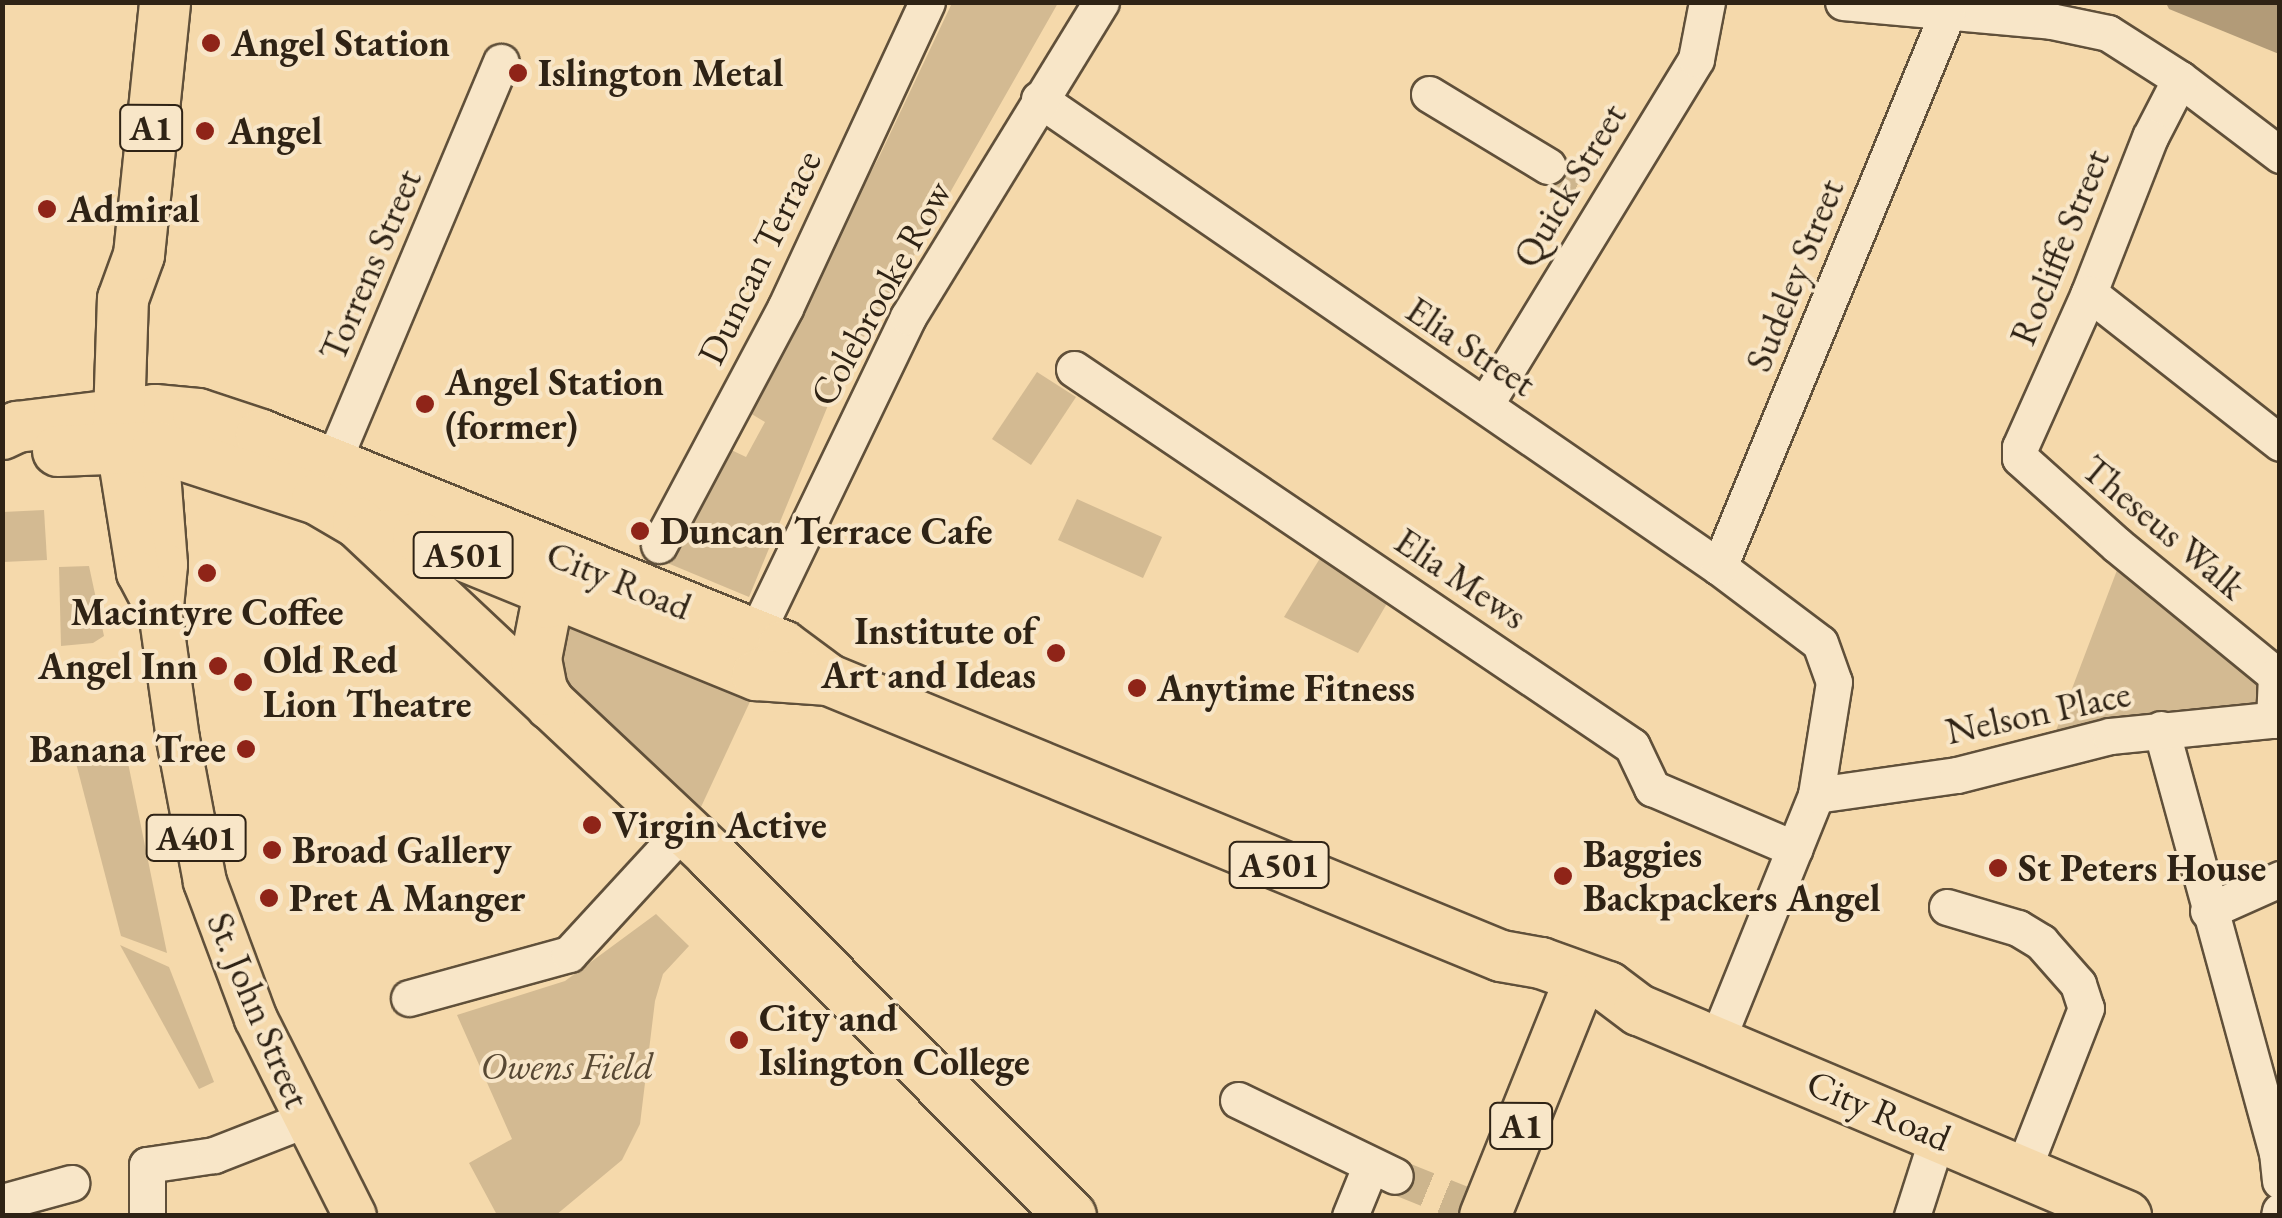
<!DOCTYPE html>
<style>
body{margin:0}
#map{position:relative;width:2282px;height:1218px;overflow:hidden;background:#f5d9ab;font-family:"EB Garamond",serif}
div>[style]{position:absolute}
.green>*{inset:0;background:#d3ba92}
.water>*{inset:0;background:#b29b78}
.minor-tunnel>*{height:35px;margin-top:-17.5px;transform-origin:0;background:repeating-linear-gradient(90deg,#cdb58d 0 35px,transparent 0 53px)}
.roads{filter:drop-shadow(2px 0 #60503a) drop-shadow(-2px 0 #60503a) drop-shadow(0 2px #60503a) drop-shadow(0 -2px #60503a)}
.minor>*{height:35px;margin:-17.5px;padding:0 17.5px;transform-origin:17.5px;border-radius:17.5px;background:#f8e6c8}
.major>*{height:42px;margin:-21px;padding:0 21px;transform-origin:21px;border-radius:21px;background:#f5d9ab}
.highway>*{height:50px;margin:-25px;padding:0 25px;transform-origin:25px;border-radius:25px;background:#f5d9ab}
.dots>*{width:28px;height:28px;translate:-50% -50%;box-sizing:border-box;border:5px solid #f8e6c8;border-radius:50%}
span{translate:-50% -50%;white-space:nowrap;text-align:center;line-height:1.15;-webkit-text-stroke:8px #f8e6c8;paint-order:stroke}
.shield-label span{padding:2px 8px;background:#f8e6c8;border:2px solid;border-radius:8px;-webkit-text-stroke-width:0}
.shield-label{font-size:35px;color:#2f2315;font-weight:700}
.poi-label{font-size:38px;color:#2f2315;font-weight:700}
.left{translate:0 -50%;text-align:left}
.right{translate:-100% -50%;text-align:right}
.street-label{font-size:38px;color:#2f2315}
.park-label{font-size:38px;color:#584934;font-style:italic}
.frame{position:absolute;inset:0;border:5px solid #2f2315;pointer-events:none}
</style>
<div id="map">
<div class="green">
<i style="clip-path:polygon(952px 3px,1058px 3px,899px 282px,843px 369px,749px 597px,665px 562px,725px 447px,746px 457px,765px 422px,745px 410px,880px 155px)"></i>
<i style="clip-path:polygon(1037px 372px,1076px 397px,1031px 465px,992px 439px)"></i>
<i style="clip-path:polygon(1077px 499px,1162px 537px,1143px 578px,1058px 540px)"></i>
<i style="clip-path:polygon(44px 510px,47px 560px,3px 562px,3px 512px)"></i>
<i style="clip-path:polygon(1322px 555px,1389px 600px,1358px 653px,1284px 617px)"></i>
<i style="clip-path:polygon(2122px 557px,2261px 677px,2256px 705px,2137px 714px,2054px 736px)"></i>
<i style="clip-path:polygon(89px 566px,104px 636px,93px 643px,61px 646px,59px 567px)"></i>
<i style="clip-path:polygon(558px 614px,761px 678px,701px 807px,567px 682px,556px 659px)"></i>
<i style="clip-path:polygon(127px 758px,167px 953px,121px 936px,76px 763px)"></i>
<i style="clip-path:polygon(656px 914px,689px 946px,663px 974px,655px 1001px,640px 1124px,622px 1160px,556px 1215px,497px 1215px,469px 1163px,512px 1139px,457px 1015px,565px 981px)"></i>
<i style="clip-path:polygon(120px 945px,169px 967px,214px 1082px,199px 1089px)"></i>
</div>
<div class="water">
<i style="clip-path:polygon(2166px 3px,2279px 3px,2279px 54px,2169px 9px)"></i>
</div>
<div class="minor-tunnel">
<i style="left:1548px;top:166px;width:38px;rotate:32deg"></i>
<i style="left:1395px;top:1176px;width:72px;rotate:21.9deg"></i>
</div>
<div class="roads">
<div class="minor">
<i style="left:1843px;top:2px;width:209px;rotate:5.2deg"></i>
<i style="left:2051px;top:21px;width:58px;rotate:11.9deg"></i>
<i style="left:2108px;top:33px;width:85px;rotate:32.6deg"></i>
<i style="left:2180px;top:79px;width:126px;rotate:37.2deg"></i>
<i style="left:2180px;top:79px;width:65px;rotate:117.3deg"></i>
<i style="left:2150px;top:137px;width:168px;rotate:111.4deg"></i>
<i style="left:2089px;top:293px;width:169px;rotate:114.1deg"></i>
<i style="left:2020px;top:447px;width:11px;rotate:90deg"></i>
<i style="left:2020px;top:458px;width:130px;rotate:41.9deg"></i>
<i style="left:2117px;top:545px;width:205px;rotate:39.3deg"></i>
<i style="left:2276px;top:675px;width:45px;rotate:92.5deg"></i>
<i style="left:1429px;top:94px;width:139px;rotate:31.2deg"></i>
<i style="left:1039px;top:99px;width:825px;rotate:34.54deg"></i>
<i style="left:1719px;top:567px;width:126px;rotate:37deg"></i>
<i style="left:1820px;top:643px;width:41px;rotate:70.3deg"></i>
<i style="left:1834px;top:682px;width:114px;rotate:99.1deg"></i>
<i style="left:1816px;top:795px;width:264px;rotate:112deg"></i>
<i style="left:2089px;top:293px;width:243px;rotate:38.1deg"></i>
<i style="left:1074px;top:369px;width:673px;rotate:34.04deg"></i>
<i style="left:1632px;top:746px;width:47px;rotate:64.5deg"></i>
<i style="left:1652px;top:788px;width:155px;rotate:23.1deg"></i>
<i style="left:1485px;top:405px;width:405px;rotate:-58.6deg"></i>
<i style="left:1696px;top:59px;width:58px;rotate:-79.1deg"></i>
<i style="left:323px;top:485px;width:459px;rotate:-67.2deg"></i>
<i style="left:659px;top:545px;width:268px;rotate:-62deg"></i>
<i style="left:785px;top:308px;width:337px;rotate:-65.1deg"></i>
<i style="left:1719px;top:567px;width:598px;rotate:-67.59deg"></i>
<i style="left:755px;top:635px;width:353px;rotate:-64.3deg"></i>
<i style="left:908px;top:317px;width:369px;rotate:-58.5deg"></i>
<i style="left:2161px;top:729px;width:439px;rotate:74.7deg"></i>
<i style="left:2277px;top:1152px;width:29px;rotate:84deg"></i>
<i style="left:1816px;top:795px;width:142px;rotate:-8.1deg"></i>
<i style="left:1957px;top:775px;width:158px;rotate:-14.3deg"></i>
<i style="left:2110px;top:736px;width:171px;rotate:-5.7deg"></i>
<i style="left:1947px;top:907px;width:74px;rotate:16.5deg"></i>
<i style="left:2018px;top:928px;width:27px;rotate:31deg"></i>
<i style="left:2041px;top:942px;width:56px;rotate:48.6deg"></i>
<i style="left:2078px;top:984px;width:25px;rotate:72deg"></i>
<i style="left:2086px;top:1008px;width:176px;rotate:111.3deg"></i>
<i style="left:2208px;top:911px;width:79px;rotate:-24deg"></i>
<i style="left:409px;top:998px;width:166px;rotate:-15.4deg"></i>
<i style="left:569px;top:954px;width:170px;rotate:-47.4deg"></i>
<i style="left:1238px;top:1100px;width:174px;rotate:25.8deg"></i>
<i style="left:2px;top:1202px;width:72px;rotate:-15.4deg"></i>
<i style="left:147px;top:1216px;width:51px;rotate:-90deg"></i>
<i style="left:147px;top:1165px;width:68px;rotate:-8.5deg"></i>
<i style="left:214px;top:1155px;width:97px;rotate:-21.3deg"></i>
<i style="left:1350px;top:1216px;width:53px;rotate:-67.8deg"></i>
<i style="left:1912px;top:1216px;width:85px;rotate:-72.2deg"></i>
<i style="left:2279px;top:1216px;width:5px;rotate:-79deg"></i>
</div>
<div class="major">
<i style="left:157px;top:447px;width:118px;rotate:85.6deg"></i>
<i style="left:166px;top:565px;width:53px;rotate:95.4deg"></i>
<i style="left:161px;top:618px;width:122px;rotate:82deg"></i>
<i style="left:178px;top:739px;width:146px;rotate:79.3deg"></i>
<i style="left:205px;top:882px;width:146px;rotate:69.6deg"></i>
<i style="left:256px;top:1019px;width:220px;rotate:63.3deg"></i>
<i style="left:118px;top:448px;width:127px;rotate:80.9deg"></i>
<i style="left:138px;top:573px;width:43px;rotate:62.2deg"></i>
</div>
<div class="highway">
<i style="left:2px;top:434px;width:17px;rotate:-25deg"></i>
<i style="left:17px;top:427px;width:139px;rotate:-7deg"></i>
<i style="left:155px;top:410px;width:43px;rotate:5.3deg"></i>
<i style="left:198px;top:414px;width:66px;rotate:18.4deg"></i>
<i style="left:261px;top:435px;width:563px;rotate:22.01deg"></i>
<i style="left:783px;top:646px;width:57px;rotate:36.5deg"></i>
<i style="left:829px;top:680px;width:726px;rotate:22.33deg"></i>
<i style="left:1501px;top:956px;width:41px;rotate:9.9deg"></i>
<i style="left:1541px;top:963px;width:71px;rotate:19.7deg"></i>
<i style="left:1608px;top:987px;width:39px;rotate:37deg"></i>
<i style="left:1639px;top:1010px;width:529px;rotate:22.93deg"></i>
<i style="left:118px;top:448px;width:149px;rotate:-88.1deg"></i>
<i style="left:123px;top:299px;width:47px;rotate:-70deg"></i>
<i style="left:139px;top:255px;width:254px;rotate:-84.1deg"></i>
<i style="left:58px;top:451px;width:99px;rotate:-2.3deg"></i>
<i style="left:157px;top:447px;width:168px;rotate:18deg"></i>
<i style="left:317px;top:499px;width:48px;rotate:30.3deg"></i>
<i style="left:358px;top:523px;width:485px;rotate:43.2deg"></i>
<i style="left:711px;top:855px;width:510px;rotate:45.08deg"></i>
<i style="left:372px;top:535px;width:46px;rotate:2.5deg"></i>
<i style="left:418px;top:537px;width:366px;rotate:22.2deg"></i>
<i style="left:757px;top:675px;width:72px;rotate:4deg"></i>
<i style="left:551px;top:705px;width:17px;rotate:-121deg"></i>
<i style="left:542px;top:690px;width:32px;rotate:-101deg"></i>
<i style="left:536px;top:659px;width:57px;rotate:-78.9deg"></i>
<i style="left:547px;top:603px;width:44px;rotate:-67.5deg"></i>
<i style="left:1485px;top:1216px;width:233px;rotate:-68.1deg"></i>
</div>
</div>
<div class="dots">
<i style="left:211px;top:43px;background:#8f2418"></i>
<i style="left:518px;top:73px;background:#8f2418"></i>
<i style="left:205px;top:131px;background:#8f2418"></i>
<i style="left:47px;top:209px;background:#8f2418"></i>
<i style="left:425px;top:404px;background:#8f2418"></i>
<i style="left:640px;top:531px;background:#8f2418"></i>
<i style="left:207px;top:573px;background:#8f2418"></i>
<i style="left:1056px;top:653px;background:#8f2418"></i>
<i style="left:218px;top:666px;background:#8f2418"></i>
<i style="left:243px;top:682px;background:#8f2418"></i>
<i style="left:1137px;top:688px;background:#8f2418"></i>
<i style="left:246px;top:749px;background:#8f2418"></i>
<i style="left:592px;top:825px;background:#8f2418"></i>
<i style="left:272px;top:850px;background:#8f2418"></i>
<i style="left:1998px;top:868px;background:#8f2418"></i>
<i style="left:1563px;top:876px;background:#8f2418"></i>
<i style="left:269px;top:898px;background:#8f2418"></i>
<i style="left:739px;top:1040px;background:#8f2418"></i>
</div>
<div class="shield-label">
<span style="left:151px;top:128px">A1</span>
<span style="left:463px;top:555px">A501</span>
<span style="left:196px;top:838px">A401</span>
<span style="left:1279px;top:865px">A501</span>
<span style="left:1521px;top:1126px">A1</span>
</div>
<div class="poi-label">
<span class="left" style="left:231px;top:43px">Angel Station</span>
<span class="left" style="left:538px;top:73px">Islington Metal</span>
<span class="left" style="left:228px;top:131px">Angel</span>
<span class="left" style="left:67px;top:209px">Admiral</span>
<span class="left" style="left:445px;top:404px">Angel Station<br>(former)</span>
<span class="left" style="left:660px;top:531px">Duncan Terrace Cafe</span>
<span style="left:207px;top:612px">Macintyre Coffee</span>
<span class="right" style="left:1036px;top:653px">Institute of<br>Art and Ideas</span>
<span class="left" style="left:263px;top:682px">Old Red<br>Lion Theatre</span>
<span class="right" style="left:198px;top:666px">Angel Inn</span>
<span class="left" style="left:1157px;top:688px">Anytime Fitness</span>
<span class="right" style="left:226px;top:749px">Banana Tree</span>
<span class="left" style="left:612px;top:825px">Virgin Active</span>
<span class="left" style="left:292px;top:850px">Broad Gallery</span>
<span class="left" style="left:1583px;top:876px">Baggies<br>Backpackers Angel</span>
<span class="left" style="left:2018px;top:868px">St Peters House</span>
<span class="left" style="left:289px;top:898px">Pret A Manger</span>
<span class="left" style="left:759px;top:1040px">City and<br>Islington College</span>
</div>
<div class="street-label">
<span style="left:1569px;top:185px;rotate:-59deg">Quick Street</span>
<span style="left:2059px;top:247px;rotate:-68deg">Rocliffe Street</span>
<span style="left:759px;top:257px;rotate:-64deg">Duncan Terrace</span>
<span style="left:370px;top:265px;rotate:-67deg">Torrens Street</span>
<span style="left:1794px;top:275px;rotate:-68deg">Sudeley Street</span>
<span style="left:880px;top:293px;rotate:-61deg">Colebrooke Row</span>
<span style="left:1471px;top:346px;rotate:34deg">Elia Street</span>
<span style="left:2164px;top:527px;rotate:40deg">Theseus Walk</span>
<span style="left:1461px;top:578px;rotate:34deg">Elia Mews</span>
<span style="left:619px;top:580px;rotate:22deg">City Road</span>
<span style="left:2038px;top:712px;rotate:-12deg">Nelson Place</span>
<span style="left:259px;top:1010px;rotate:67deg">St. John Street</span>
<span style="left:1879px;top:1110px;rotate:23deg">City Road</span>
</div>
<div class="park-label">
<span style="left:567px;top:1066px">Owens Field</span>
</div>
<div class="frame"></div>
</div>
